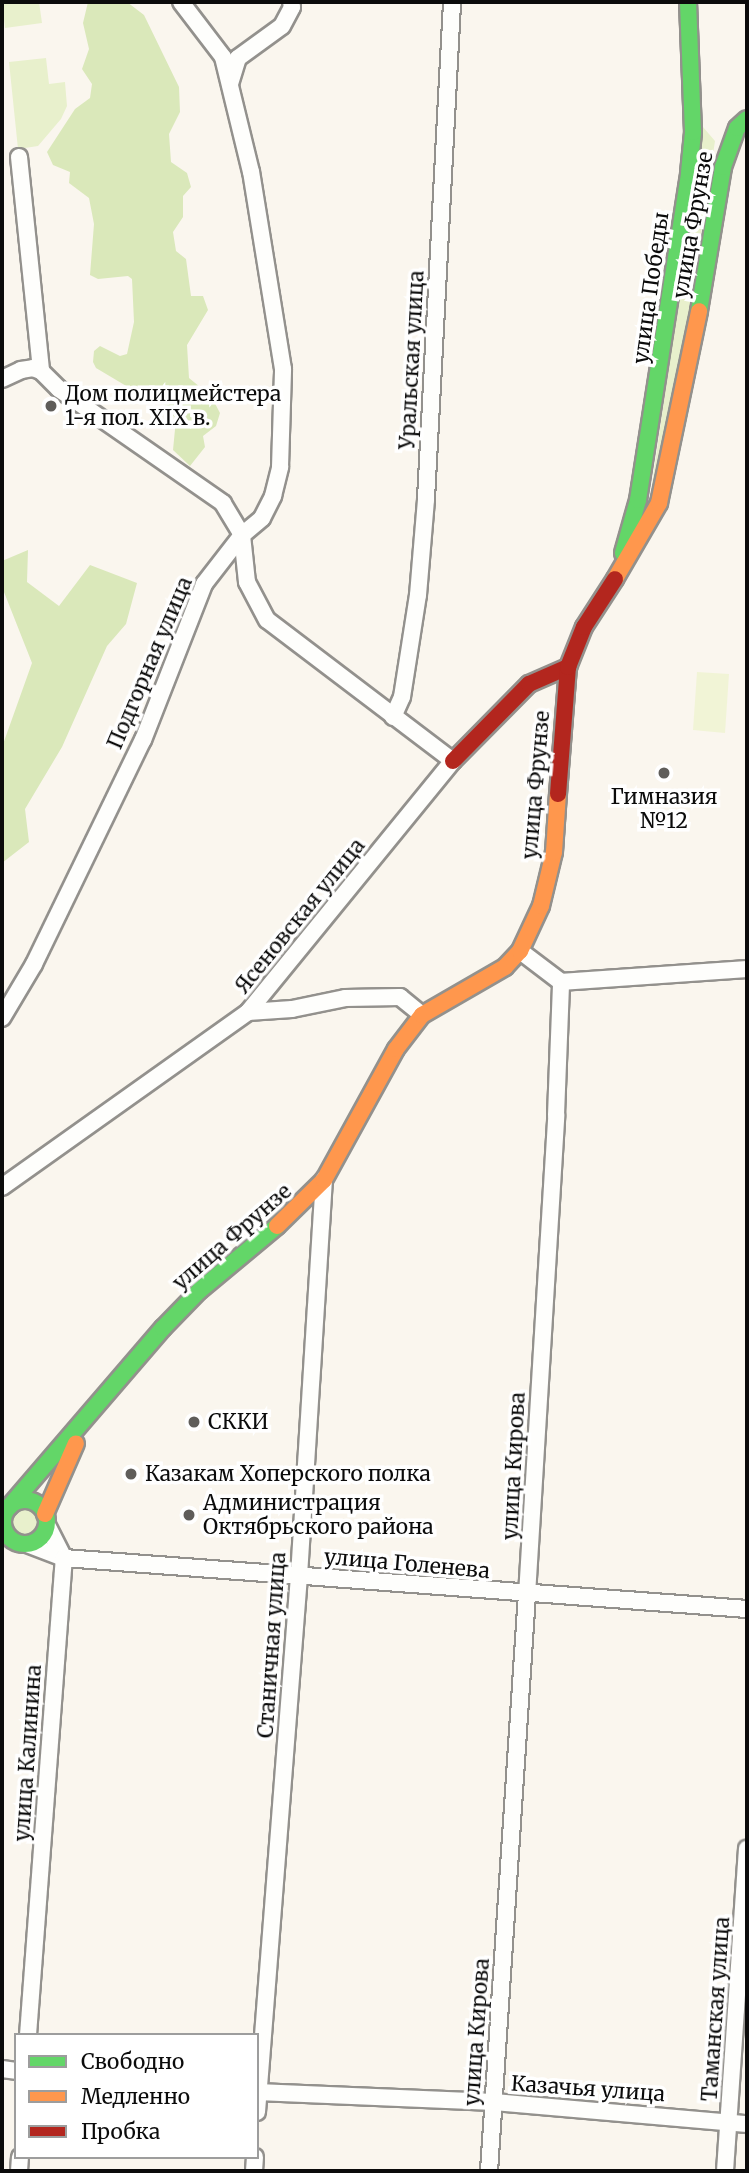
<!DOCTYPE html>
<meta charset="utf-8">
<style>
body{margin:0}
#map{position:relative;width:749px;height:2173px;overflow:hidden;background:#faf6ee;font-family:Merriweather,serif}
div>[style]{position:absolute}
.green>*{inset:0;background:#e8f0cc}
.round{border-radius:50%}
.forest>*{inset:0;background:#dae8ba}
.pitch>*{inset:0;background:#f1f4d6}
.roads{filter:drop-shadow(2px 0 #93918d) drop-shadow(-2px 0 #93918d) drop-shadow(0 2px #93918d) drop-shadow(0 -2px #93918d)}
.street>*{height:16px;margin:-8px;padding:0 8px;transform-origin:8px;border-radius:8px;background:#fefefc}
.fast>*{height:16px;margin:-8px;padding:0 8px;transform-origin:8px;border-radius:8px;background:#63d668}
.fast>.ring{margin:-8px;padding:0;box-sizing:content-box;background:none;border:16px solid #63d668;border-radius:50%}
.slow>*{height:16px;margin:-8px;padding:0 8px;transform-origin:8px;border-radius:8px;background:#ff974d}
.jam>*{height:16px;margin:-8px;padding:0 8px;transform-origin:8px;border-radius:8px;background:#b3261e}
.dots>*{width:19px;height:19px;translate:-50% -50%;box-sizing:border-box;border:4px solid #fff;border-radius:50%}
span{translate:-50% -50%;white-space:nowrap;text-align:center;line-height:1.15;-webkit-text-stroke:7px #fff;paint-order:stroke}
.street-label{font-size:21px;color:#0b0b0b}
.poi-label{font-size:21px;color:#0b0b0b}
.left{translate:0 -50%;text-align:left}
.frame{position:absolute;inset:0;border:4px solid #0b0b0b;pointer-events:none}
.legend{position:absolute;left:14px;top:2033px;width:245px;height:126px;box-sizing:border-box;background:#fff;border:2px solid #9d9d9d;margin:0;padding:9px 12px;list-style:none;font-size:21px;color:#0b0b0b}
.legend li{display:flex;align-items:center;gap:14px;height:35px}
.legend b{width:35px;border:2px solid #9d9d9d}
</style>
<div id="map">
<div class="green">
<i style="clip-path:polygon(2px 2px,39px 2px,42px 23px,5px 28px)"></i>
<i style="clip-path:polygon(46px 58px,49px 84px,65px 82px,67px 106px,61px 119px,38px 146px,18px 149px,9px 62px)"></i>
<i style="clip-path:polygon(703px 127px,715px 141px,683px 351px,649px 506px)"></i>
<i class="round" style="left:9px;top:1507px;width:32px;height:32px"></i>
</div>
<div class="forest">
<i style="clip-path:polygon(88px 2px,127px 2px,144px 15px,179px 87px,180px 112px,169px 134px,171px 162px,187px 173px,191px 187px,183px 196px,183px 217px,173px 232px,176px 251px,186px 259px,191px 296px,203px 296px,208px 310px,187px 345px,189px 378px,211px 396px,220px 413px,216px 426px,203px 436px,205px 447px,190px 466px,173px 450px,176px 419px,160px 400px,142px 403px,133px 390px,96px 368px,93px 362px,94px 351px,100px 346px,120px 356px,127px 354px,134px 322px,132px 279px,128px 276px,98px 279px,90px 275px,94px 224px,89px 198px,69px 183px,70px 172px,53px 165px,47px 152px,75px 109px,90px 98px,92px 84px,82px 69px,89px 49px,83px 23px)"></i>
<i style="clip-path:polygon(28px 550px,27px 582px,59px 606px,90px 565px,137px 583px,126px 624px,107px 646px,62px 747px,25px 809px,29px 842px,2px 863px,2px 747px,32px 663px,2px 587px,2px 561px)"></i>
</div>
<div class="pitch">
<i style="clip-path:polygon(697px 672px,729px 674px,725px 733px,693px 730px)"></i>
</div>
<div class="roads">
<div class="street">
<i style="left:230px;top:84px;width:27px;rotate:-73deg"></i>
<i style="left:238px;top:58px;width:54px;rotate:-36deg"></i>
<i style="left:282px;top:26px;width:21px;rotate:-62deg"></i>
<i style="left:292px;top:7px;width:5px;rotate:-101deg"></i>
<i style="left:19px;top:157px;width:215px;rotate:84.1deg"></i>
<i style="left:2px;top:379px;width:21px;rotate:-25deg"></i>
<i style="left:21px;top:370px;width:12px;rotate:-9deg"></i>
<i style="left:33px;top:368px;width:9px;rotate:21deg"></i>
<i style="left:393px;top:717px;width:22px;rotate:-66deg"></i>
<i style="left:402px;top:697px;width:103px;rotate:-81.1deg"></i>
<i style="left:418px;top:595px;width:96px;rotate:-85.2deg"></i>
<i style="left:426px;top:499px;width:498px;rotate:-87deg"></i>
<i style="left:561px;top:982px;width:186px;rotate:-4deg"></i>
<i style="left:248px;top:1012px;width:44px;rotate:-3.9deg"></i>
<i style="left:292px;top:1009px;width:54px;rotate:-11.7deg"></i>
<i style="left:345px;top:998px;width:55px;rotate:-1deg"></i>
<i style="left:400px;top:997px;width:28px;rotate:39deg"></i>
<i style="left:2px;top:1018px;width:63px;rotate:-59.3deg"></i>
<i style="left:34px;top:964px;width:249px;rotate:-64.1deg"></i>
<i style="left:143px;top:740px;width:168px;rotate:-68.6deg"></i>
<i style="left:204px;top:584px;width:62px;rotate:-52.2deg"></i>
<i style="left:242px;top:535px;width:26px;rotate:-40deg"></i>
<i style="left:262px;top:518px;width:25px;rotate:-63deg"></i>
<i style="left:273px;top:496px;width:30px;rotate:-76deg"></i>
<i style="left:280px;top:467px;width:98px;rotate:-88.2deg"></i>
<i style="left:283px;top:369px;width:200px;rotate:-99.2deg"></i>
<i style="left:251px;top:172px;width:118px;rotate:-103.7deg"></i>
<i style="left:223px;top:57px;width:69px;rotate:-127.4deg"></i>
<i style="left:2px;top:1187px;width:302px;rotate:-35.4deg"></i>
<i style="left:248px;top:1012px;width:324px;rotate:-50.8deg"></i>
<i style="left:453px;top:761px;width:233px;rotate:-142.8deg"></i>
<i style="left:267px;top:620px;width:43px;rotate:-117.8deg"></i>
<i style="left:247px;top:582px;width:47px;rotate:-96.1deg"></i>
<i style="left:242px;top:535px;width:37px;rotate:-121deg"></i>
<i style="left:223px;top:503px;width:200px;rotate:-145.2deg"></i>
<i style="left:59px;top:389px;width:25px;rotate:-135deg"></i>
<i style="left:47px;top:1525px;width:37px;rotate:63deg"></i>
<i style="left:27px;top:1544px;width:40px;rotate:21deg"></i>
<i style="left:64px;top:1558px;width:685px;rotate:4.27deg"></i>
<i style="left:28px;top:2035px;width:478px;rotate:-85.7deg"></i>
<i style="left:2px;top:2069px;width:14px;rotate:8deg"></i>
<i style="left:257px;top:2092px;width:237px;rotate:2.4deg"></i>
<i style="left:494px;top:2102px;width:254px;rotate:5deg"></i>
<i style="left:257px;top:2112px;width:538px;rotate:-85.52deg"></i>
<i style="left:299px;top:1576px;width:397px;rotate:-86.4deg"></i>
<i style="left:19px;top:2171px;width:14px;rotate:-86deg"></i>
<i style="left:254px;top:2171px;width:14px;rotate:-86deg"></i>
<i style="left:489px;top:2171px;width:577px;rotate:-86.23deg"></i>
<i style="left:527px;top:1595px;width:481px;rotate:-86.5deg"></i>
<i style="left:556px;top:1115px;width:133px;rotate:-87.8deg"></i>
<i style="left:561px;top:982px;width:51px;rotate:-142.9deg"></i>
<i style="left:725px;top:2171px;width:323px;rotate:-86.1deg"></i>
</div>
<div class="fast">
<i style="left:699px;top:311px;width:146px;rotate:-80.5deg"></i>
<i style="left:723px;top:167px;width:41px;rotate:-70.3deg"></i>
<i style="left:737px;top:128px;width:13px;rotate:-42deg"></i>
<i style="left:623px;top:553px;width:55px;rotate:-74.2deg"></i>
<i style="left:638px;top:500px;width:331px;rotate:-81.1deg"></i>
<i style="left:689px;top:173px;width:41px;rotate:-84.4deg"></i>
<i style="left:693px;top:132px;width:130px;rotate:-92.2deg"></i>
<i class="ring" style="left:3px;top:1500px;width:28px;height:28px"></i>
<i style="left:9px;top:1507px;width:236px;rotate:-49.3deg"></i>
<i style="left:163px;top:1328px;width:53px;rotate:-45.8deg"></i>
<i style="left:200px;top:1290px;width:100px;rotate:-39.7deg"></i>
</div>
<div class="slow">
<i style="left:615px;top:579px;width:88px;rotate:-59.9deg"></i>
<i style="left:659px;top:503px;width:196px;rotate:-78.2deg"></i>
<i style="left:277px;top:1226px;width:66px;rotate:-44.4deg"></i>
<i style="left:324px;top:1180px;width:149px;rotate:-61.2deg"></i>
<i style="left:396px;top:1049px;width:43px;rotate:-52.6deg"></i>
<i style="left:422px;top:1015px;width:96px;rotate:-30deg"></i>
<i style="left:505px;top:967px;width:22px;rotate:-47deg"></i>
<i style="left:520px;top:951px;width:50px;rotate:-65deg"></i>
<i style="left:541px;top:906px;width:56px;rotate:-76.5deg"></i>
<i style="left:554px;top:852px;width:58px;rotate:-86.1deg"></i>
<i style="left:45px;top:1514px;width:77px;rotate:-66.4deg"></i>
</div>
<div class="jam">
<i style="left:453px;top:761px;width:108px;rotate:-45.4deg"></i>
<i style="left:529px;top:684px;width:43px;rotate:-23.6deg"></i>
<i style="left:558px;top:794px;width:127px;rotate:-85.5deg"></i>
<i style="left:568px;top:667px;width:43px;rotate:-68.2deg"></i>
<i style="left:584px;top:627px;width:57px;rotate:-57.1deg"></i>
</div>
</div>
<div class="dots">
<i style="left:51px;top:406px;background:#5f5d5a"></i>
<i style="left:664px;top:773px;background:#5f5d5a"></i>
<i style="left:194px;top:1422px;background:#5f5d5a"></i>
<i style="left:131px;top:1474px;background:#5f5d5a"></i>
<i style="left:189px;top:1515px;background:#5f5d5a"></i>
</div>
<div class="street-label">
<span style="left:693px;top:225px;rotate:-80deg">улица Фрунзе</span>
<span style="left:651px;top:288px;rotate:-82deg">улица Победы</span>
<span style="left:412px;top:360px;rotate:-87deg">Уральская улица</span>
<span style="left:150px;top:663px;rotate:-67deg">Подгорная улица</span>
<span style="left:536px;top:785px;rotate:-85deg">улица Фрунзе</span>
<span style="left:300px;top:916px;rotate:-51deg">Ясеновская улица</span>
<span style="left:232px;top:1237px;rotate:-41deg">улица Фрунзе</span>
<span style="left:514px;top:1466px;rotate:-87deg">улица Кирова</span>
<span style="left:407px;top:1564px;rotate:5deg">улица Голенева</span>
<span style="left:272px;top:1645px;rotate:-86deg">Станичная улица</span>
<span style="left:28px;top:1753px;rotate:-86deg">улица Калинина</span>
<span style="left:716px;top:2009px;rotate:-86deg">Таманская улица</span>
<span style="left:477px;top:2032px;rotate:-86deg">улица Кирова</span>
<span style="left:588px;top:2089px;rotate:4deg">Казачья улица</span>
</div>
<div class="poi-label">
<span class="left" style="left:65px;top:406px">Дом полицмейстера<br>1-я пол. XIX в.</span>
<span style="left:664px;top:809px">Гимназия<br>№12</span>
<span class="left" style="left:208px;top:1422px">СККИ</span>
<span class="left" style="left:145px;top:1474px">Казакам Хоперского полка</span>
<span class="left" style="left:203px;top:1515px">Администрация<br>Октябрьского района</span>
</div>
<div class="frame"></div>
<ul class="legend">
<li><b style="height:9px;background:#63d668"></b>Свободно</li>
<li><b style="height:9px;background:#ff974d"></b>Медленно</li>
<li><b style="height:9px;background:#b3261e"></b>Пробка</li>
</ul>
</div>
